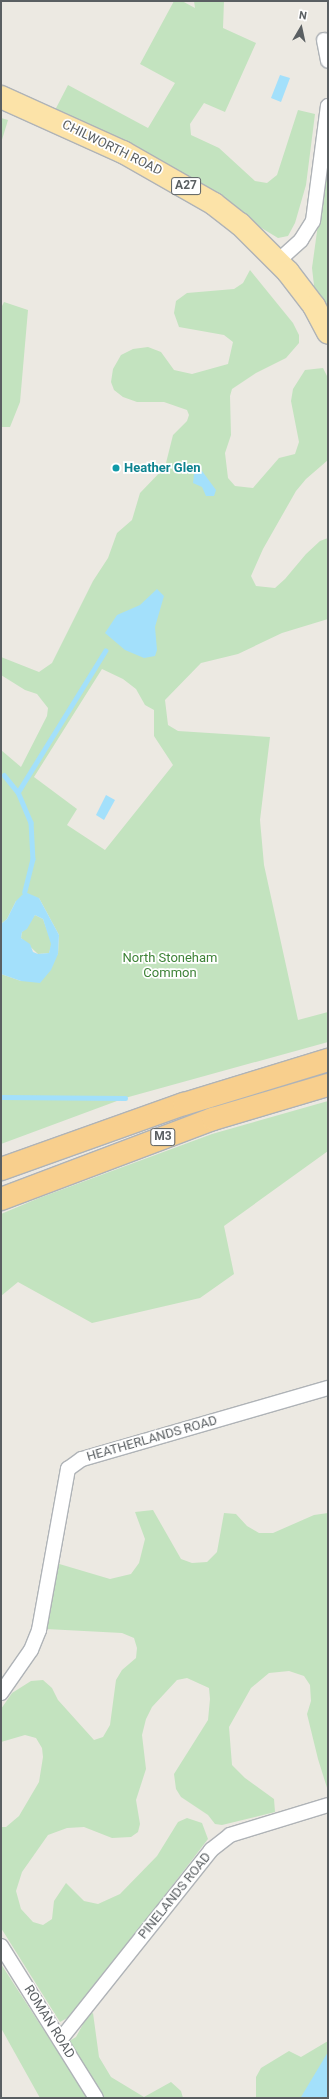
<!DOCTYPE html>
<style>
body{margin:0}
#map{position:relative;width:329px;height:2099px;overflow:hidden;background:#ece9e2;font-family:Roboto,sans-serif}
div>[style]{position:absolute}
.green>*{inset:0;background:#c3e3bf}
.water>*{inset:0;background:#a3e0fb}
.stream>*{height:4.5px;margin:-2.25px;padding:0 2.25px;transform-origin:2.25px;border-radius:2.25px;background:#a3e0fb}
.roads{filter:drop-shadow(1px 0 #afb3b7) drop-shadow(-1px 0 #afb3b7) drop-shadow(0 1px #afb3b7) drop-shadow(0 -1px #afb3b7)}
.minor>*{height:14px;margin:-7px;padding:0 7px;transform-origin:7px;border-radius:7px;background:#fff}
.primary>*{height:22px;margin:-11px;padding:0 11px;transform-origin:11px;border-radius:11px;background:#fce3a8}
.motorway>*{height:22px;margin:-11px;padding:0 11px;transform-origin:11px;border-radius:11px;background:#f8cf8d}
.dots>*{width:11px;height:11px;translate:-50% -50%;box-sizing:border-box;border:2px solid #fff;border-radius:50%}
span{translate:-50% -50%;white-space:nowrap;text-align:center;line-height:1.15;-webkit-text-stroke:3.5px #fff;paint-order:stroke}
.shield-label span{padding:1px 3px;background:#fff;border:1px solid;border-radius:3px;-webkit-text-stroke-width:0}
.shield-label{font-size:12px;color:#5a5f62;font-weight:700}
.street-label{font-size:13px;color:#5a5f62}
.culture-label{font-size:13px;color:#0d838f;font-weight:700}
.left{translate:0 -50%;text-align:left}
.park-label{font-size:13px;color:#3e8338}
.frame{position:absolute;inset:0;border:2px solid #5a5f62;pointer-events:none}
.north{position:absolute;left:281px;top:8px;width:40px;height:40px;-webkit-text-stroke:3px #fff;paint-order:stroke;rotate:9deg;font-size:11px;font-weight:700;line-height:16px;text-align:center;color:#5a5f62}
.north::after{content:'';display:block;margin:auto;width:14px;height:18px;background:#5a5f62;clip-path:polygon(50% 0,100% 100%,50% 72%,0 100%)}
</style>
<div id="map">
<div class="green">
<i style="clip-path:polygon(174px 1px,182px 1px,195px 8px,194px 1px,224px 1px,223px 28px,256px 43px,225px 112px,204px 103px,190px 124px,191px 135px,219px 148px,255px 181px,267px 183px,277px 175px,298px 110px,315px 114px,306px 185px,295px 223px,288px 236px,278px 238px,235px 212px,53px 114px,68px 85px,148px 128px,175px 83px,140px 64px)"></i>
<i style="clip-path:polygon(1px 118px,8px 120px,1px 143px)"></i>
<i style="clip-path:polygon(328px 151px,328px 316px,315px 294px,312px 268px)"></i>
<i style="clip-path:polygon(evenodd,250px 270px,293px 323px,299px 335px,299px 343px,286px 358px,256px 373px,232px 389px,230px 396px,231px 435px,225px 453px,228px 478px,235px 486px,253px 488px,279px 458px,295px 454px,299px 442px,291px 401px,293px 389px,305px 370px,323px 368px,328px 378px,328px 460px,306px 479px,296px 491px,263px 549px,251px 576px,256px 586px,275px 588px,285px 579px,306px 554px,320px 541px,328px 538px,328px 619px,282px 633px,238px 654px,201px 663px,165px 700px,168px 725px,178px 731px,270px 737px,260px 820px,264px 865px,298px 1020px,328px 1012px,328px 1042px,125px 1098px,1px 1144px,1px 974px,21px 981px,58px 954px,59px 935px,39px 898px,16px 901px,7px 919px,1px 924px,1px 750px,21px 767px,47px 716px,48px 708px,37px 694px,25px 690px,1px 675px,1px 657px,39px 672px,52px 663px,93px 581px,108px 558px,117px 533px,132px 520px,140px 493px,165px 467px,173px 435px,187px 421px,189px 415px,187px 410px,164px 402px,137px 402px,123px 397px,114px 390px,111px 382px,113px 369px,121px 355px,133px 349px,148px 347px,161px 352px,174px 370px,192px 374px,228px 364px,233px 342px,224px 335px,179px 327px,174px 313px,176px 301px,187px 293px,234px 289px,243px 283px,250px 270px,102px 669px,123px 679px,136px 689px,145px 705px,154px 710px,154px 736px,173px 765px,105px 850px,67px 825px,77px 809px,34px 777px,102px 669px)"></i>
<i style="clip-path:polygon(4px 302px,28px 310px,20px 402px,10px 427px,1px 427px,1px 308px)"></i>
<i style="clip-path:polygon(35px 915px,43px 919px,52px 944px,49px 953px,38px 954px,21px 938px,22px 932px)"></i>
<i style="clip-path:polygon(328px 1101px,328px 1151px,224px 1226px,234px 1274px,200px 1298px,92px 1323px,18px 1282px,1px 1296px,1px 1214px,39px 1198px,212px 1134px)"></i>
<i style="clip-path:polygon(153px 1510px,181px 1559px,192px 1563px,207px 1562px,217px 1552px,224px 1513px,236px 1514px,247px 1526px,259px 1533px,273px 1533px,314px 1515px,328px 1513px,328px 1791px,318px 1759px,307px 1714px,311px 1701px,310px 1685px,304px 1676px,289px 1671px,269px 1673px,251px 1688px,229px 1727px,232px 1765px,245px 1778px,274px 1799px,275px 1812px,222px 1825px,215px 1824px,208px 1815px,181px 1797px,176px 1789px,174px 1774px,208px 1720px,210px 1699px,209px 1688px,187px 1678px,177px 1680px,152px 1707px,146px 1719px,142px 1735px,146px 1769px,136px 1800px,140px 1824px,138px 1832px,131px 1837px,112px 1838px,84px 1827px,67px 1828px,48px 1835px,22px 1872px,16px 1891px,21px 1909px,33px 1922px,43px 1925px,52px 1919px,54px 1901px,66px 1883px,84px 1901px,98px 1904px,120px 1894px,157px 1856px,178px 1822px,187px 1818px,202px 1823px,208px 1839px,73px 2015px,60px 2022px,1px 1928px,1px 1827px,6px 1827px,19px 1816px,39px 1782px,43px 1757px,42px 1748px,36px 1738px,25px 1735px,1px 1742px,1px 1709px,12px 1693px,31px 1681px,43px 1680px,52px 1688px,58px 1700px,94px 1740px,103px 1737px,110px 1725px,116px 1680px,122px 1670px,136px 1658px,137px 1648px,134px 1638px,122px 1633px,46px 1629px,56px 1563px,110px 1579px,131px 1574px,139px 1563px,145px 1539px,135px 1512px)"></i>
<i style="clip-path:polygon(1px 1964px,56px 2049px,76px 2037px,88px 2015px,93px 2013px,99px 2057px,111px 2077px,144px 2097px,171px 2082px,181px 2091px,183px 2098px,40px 2098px,1px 2028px)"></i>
<i style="clip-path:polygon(328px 2041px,328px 2098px,256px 2098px,256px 2077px,261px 2068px,289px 2051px,301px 2057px)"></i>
</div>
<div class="water">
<i style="clip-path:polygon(280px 75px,290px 78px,281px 102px,271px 98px)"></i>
<i style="clip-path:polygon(202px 471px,216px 490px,214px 496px,206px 496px,202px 487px,193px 483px,194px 474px)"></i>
<i style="clip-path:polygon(157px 589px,164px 596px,155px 627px,157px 650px,155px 656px,144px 658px,125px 650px,105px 633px,117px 615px,140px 605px)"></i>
<i style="clip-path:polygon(106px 795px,115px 800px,104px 820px,96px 815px)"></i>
<i style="clip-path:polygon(evenodd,25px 892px,39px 898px,59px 935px,58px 954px,51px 970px,40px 983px,21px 981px,1px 974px,1px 924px,7px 919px,16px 901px,25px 892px,35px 915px,43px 919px,51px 944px,49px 953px,38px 954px,33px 952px,30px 944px,21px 938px,22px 932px,27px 929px,35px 915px)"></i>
<i style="clip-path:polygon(328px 2052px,328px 2098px,301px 2098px,301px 2097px)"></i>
</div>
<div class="stream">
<i style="left:4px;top:775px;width:22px;rotate:51deg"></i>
<i style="left:18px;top:792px;width:33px;rotate:67deg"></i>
<i style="left:31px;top:822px;width:37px;rotate:87deg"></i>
<i style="left:33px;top:859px;width:34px;rotate:104deg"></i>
<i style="left:18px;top:792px;width:166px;rotate:-58.3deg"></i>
<i style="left:1px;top:1097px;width:124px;rotate:0.5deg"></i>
</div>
<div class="roads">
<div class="minor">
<i style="left:324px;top:40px;width:21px;rotate:79deg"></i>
<i style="left:278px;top:261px;width:31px;rotate:-42deg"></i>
<i style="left:301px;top:240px;width:22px;rotate:-58deg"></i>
<i style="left:313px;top:221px;width:116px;rotate:-82.6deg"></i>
<i style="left:1px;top:1693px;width:52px;rotate:-55.1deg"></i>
<i style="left:31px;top:1650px;width:22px;rotate:-68deg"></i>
<i style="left:39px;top:1630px;width:164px;rotate:-79.8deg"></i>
<i style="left:68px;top:1469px;width:17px;rotate:-36deg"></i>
<i style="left:82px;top:1459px;width:256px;rotate:-16.1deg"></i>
<i style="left:1px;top:1946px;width:179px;rotate:58deg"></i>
<i style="left:60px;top:2040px;width:243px;rotate:-51.5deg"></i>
<i style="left:211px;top:1850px;width:24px;rotate:-38deg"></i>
<i style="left:230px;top:1835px;width:102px;rotate:-17deg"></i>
</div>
<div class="primary">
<i style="left:1px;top:97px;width:134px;rotate:24.3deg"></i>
<i style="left:123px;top:152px;width:105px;rotate:29.7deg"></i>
<i style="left:214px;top:204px;width:33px;rotate:38deg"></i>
<i style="left:240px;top:224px;width:68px;rotate:45deg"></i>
<i style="left:288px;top:272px;width:43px;rotate:52.6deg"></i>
<i style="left:314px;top:306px;width:30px;rotate:62deg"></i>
</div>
<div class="motorway">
<i style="left:1px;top:1169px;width:194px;rotate:-19.6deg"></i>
<i style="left:184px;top:1104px;width:151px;rotate:-17deg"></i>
<i style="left:1px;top:1199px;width:227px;rotate:-20.7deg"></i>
<i style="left:213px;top:1119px;width:120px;rotate:-16.5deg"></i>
</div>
</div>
<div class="dots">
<i style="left:116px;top:468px;background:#0f9aa8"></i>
</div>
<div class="shield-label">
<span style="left:186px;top:186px">A27</span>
<span style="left:163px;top:1137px">M3</span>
</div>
<div class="street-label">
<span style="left:112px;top:148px;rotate:26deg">CHILWORTH ROAD</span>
<span style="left:152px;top:1439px;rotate:-16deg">HEATHERLANDS ROAD</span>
<span style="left:175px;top:1896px;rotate:-51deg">PINELANDS ROAD</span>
<span style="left:49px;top:2022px;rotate:58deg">ROMAN ROAD</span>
</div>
<div class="culture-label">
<span class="left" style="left:124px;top:468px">Heather Glen</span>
</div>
<div class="park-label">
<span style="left:170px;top:966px">North Stoneham<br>Common</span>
</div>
<div class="frame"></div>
<div class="north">N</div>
</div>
